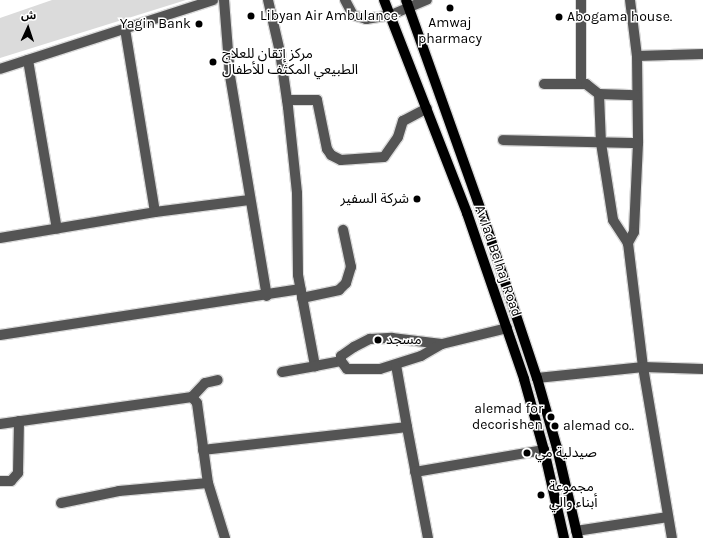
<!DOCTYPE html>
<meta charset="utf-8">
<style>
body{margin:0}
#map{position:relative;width:703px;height:538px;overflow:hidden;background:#fff;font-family:Karla,"Noto Sans Arabic",sans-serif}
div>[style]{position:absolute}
.green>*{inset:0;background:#dbdbdb}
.roads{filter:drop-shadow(1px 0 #dbdbdb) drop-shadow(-1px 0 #dbdbdb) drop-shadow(0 1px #dbdbdb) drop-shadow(0 -1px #dbdbdb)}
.minor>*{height:10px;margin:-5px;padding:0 5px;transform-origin:5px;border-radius:5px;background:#545454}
.major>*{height:10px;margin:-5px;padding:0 5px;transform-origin:5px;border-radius:5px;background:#000}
.dots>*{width:11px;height:11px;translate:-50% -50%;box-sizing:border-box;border:2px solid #fff;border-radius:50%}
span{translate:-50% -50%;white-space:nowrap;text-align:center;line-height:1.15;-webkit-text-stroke:3px #fff;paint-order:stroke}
.poi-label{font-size:14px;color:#000}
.left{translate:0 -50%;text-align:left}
.right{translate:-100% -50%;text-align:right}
.street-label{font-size:14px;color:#000}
.north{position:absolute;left:8px;top:8px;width:40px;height:40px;-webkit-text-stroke:3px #fff;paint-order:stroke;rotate:3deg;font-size:11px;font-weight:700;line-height:16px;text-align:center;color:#000}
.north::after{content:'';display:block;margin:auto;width:14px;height:18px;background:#000;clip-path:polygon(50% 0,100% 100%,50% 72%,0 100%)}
</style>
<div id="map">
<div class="green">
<i style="clip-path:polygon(52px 0,186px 0,0 58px,0 18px)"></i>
</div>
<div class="roads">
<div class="minor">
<i style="left:224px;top:0;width:76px;rotate:85.5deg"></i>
<i style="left:230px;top:76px;width:223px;rotate:80.5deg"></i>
<i style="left:268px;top:0;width:53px;rotate:77deg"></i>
<i style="left:280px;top:52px;width:56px;rotate:81.7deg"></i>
<i style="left:288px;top:107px;width:86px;rotate:84deg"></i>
<i style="left:297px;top:193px;width:82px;rotate:89.3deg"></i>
<i style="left:298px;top:275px;width:93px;rotate:79.4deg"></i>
<i style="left:315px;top:366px;width:26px;rotate:-11deg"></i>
<i style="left:345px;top:0;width:17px;rotate:62deg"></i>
<i style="left:353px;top:15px;width:14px;rotate:17deg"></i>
<i style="left:366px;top:19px;width:25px;rotate:-9deg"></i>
<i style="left:391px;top:15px;width:39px;rotate:-23deg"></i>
<i style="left:581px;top:0;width:84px;rotate:90deg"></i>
<i style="left:630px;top:0;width:56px;rotate:82.9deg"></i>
<i style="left:637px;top:56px;width:87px;rotate:89.3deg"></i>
<i style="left:638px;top:143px;width:89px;rotate:92.6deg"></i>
<i style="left:634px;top:232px;width:13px;rotate:119deg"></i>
<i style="left:628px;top:243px;width:125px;rotate:83.1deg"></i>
<i style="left:643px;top:367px;width:173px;rotate:80.4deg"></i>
<i style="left:125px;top:29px;width:185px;rotate:80.7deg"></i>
<i style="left:637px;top:56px;width:66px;rotate:-1.7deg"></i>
<i style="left:28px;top:60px;width:171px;rotate:80.3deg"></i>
<i style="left:0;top:69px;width:224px;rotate:-17.9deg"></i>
<i style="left:544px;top:84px;width:42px"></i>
<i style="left:586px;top:84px;width:16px;rotate:38deg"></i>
<i style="left:599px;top:94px;width:37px;rotate:2deg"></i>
<i style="left:599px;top:94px;width:49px;rotate:87.7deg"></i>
<i style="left:601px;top:143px;width:78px;rotate:81.1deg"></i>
<i style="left:613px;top:220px;width:27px;rotate:57deg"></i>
<i style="left:287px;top:100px;width:30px"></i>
<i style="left:317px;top:100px;width:50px;rotate:78.5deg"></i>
<i style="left:327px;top:149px;width:7px;rotate:56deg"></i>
<i style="left:331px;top:155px;width:11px;rotate:27deg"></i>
<i style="left:341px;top:160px;width:43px;rotate:-4deg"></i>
<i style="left:384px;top:157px;width:24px;rotate:-55deg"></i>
<i style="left:398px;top:137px;width:17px;rotate:-73deg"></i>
<i style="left:403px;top:121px;width:27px;rotate:-28deg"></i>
<i style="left:503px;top:140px;width:135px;rotate:1.3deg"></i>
<i style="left:0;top:238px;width:157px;rotate:-9.5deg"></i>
<i style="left:155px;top:212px;width:95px;rotate:-7.3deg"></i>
<i style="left:302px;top:298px;width:38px;rotate:-12deg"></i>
<i style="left:339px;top:290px;width:10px;rotate:-45deg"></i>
<i style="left:346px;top:283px;width:17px;rotate:-73deg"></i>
<i style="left:351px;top:267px;width:38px;rotate:-102deg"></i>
<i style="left:0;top:335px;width:304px;rotate:-8.7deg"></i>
<i style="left:341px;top:361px;width:5px;rotate:-90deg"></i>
<i style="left:341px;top:356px;width:16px;rotate:-35deg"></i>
<i style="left:354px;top:347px;width:18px;rotate:-27deg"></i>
<i style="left:370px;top:339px;width:22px;rotate:-3deg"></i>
<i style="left:392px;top:338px;width:50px;rotate:6.8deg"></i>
<i style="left:442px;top:344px;width:67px;rotate:-13.8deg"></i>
<i style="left:341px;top:361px;width:10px;rotate:53deg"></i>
<i style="left:347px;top:369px;width:33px"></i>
<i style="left:380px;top:369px;width:43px;rotate:-17.6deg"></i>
<i style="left:421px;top:356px;width:24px;rotate:-30deg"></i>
<i style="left:396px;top:365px;width:63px;rotate:79.9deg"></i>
<i style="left:282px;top:372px;width:34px;rotate:-10deg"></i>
<i style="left:537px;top:378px;width:107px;rotate:-5.9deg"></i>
<i style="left:643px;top:367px;width:60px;rotate:1.9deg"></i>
<i style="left:192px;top:397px;width:19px;rotate:-47deg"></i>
<i style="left:205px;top:383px;width:13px;rotate:-13deg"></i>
<i style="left:0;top:424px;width:194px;rotate:-8deg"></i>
<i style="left:192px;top:397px;width:8px;rotate:50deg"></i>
<i style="left:197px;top:403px;width:81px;rotate:82.2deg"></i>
<i style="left:208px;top:483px;width:58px;rotate:72.8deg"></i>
<i style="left:203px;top:450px;width:205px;rotate:-6.4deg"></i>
<i style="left:407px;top:427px;width:113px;rotate:79.3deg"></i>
<i style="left:415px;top:472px;width:131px;rotate:-9.7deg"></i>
<i style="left:0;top:481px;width:11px"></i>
<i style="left:11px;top:481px;width:11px;rotate:-49deg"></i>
<i style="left:18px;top:473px;width:52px;rotate:-88.9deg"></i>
<i style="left:61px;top:503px;width:59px;rotate:-11.7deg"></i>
<i style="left:119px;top:491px;width:89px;rotate:-5.1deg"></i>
<i style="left:576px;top:531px;width:93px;rotate:-8.7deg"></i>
</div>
<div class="major">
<i style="left:384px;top:0;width:229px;rotate:68.7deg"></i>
<i style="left:467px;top:213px;width:176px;rotate:71deg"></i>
<i style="left:524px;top:379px;width:74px;rotate:74.3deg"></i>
<i style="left:544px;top:450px;width:90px;rotate:77.2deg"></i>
<i style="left:406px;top:0;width:226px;rotate:70.4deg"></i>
<i style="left:482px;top:213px;width:174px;rotate:71.6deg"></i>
<i style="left:537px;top:378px;width:73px;rotate:74.1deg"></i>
<i style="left:557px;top:448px;width:92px;rotate:76.9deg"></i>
</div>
</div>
<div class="dots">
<i style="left:450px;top:8px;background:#000"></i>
<i style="left:251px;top:16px;background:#000"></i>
<i style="left:559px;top:17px;background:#000"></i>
<i style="left:199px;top:24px;background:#000"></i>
<i style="left:213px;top:62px;background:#000"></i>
<i style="left:417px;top:199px;background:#000"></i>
<i style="left:378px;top:340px;background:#000"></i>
<i style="left:551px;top:417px;background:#000"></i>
<i style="left:555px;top:426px;background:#000"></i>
<i style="left:527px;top:453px;background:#000"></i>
<i style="left:541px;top:495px;background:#000"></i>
</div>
<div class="poi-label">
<span class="left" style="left:260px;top:16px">Libyan Air Ambulance</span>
<span class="left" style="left:567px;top:17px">Abogama house.</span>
<span style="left:450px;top:31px">Amwaj<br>pharmacy</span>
<span class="right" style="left:191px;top:24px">Yagin Bank</span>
<span class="left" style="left:222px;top:62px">مركز إتقان للعلاج<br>الطبيعي المكثف للأطفال</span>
<span class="right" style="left:409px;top:199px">شركة السفير</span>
<span class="left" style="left:386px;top:340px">مسجد</span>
<span class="right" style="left:543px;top:417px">alemad for<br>decorishen</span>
<span class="left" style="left:563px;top:426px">alemad co..</span>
<span class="left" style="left:535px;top:453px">صيدلية مي</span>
<span class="left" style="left:549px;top:495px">مجموعة<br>أبناء والي</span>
</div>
<div class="street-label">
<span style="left:498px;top:261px;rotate:71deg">Awlad Belhaj Road</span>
</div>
<div class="north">ش</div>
</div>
